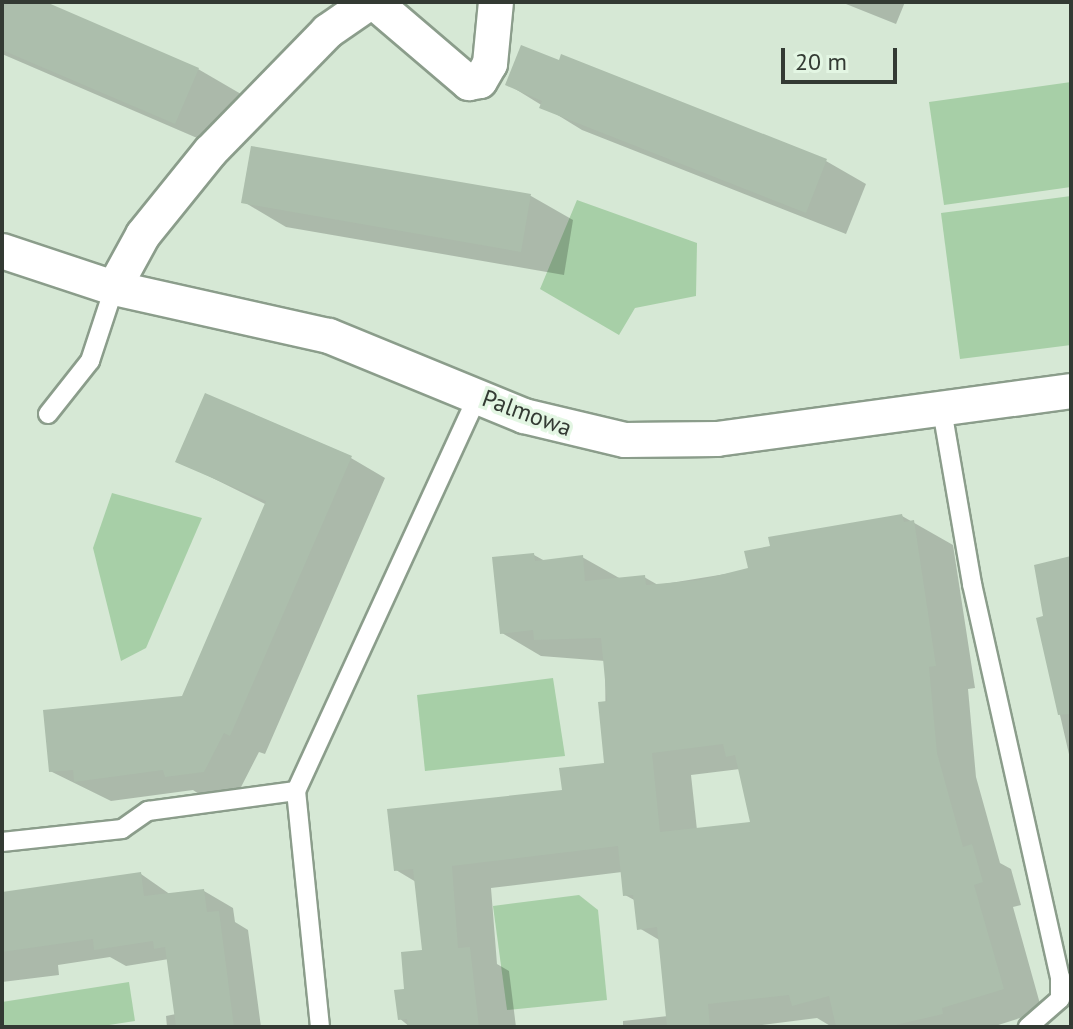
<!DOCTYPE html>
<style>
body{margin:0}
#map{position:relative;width:1073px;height:1029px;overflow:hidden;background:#d6e8d5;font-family:"PT Sans",sans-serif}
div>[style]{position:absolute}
.green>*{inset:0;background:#a7cfa7}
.shadow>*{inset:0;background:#0003}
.building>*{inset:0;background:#acbeac}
.roads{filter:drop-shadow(2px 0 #8b9d8b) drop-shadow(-2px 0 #8b9d8b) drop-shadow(0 2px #8b9d8b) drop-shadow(0 -2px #8b9d8b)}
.lane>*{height:18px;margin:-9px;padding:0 9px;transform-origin:9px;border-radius:9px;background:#fff}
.street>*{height:34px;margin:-17px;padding:0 17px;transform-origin:17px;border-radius:17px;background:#fff}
span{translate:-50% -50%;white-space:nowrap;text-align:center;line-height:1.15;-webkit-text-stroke:7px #e3f6e3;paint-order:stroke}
.street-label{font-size:24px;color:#333a33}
.frame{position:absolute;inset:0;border:4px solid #333a33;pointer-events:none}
.scale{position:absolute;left:781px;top:48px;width:116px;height:36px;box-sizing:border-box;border:4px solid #333a33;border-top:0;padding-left:10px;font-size:24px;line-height:28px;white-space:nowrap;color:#333a33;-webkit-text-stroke:6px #e3f6e3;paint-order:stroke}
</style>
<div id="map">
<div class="green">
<i style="clip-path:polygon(1071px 82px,1071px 187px,944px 205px,929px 102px)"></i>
<i style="clip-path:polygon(1071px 196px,1071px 345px,960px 359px,941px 213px)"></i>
<i style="clip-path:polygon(577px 200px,697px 243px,696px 296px,635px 308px,619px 335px,540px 289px)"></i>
<i style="clip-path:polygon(112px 493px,202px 518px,146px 648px,121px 661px,93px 548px)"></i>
<i style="clip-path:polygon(553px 678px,565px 756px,425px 771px,417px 695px)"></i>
<i style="clip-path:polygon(579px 895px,598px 910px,607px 1000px,507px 1010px,493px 906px)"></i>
<i style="clip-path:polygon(129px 982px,135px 1021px,96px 1027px,2px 1027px,2px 1002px)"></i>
</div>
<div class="shadow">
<i style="clip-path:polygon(2px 2px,41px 2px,198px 69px,241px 94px,218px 147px,2px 54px)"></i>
<i style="clip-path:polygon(841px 2px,905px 2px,896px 24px)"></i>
<i style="clip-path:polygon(562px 57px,826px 161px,866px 184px,846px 234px,582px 130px,507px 84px,560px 63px)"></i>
<i style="clip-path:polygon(531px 196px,573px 220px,564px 275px,286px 227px,244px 202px)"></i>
<i style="clip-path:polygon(351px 458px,385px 478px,265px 754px,259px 752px,239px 791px,202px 796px,193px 790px,111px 801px,50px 771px,183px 698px,267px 505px,178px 461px)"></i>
<i style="clip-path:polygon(evenodd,902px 516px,953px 545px,975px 688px,968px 689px,976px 777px,1000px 863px,1011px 869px,1021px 905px,1013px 907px,1042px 1011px,992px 1027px,832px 1027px,817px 1018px,747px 1027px,623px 1027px,623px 1021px,668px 1016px,661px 941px,639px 928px,636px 901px,625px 895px,622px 872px,491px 888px,497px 964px,509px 971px,516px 1027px,410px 1027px,399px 1018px,424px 952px,416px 882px,396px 870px,564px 792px,606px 764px,605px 661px,541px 656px,502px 633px,534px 555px,545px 561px,582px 557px,621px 579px,644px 577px,658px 585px,750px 570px,902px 516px,740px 769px,752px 824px,697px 830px,691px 775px,740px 769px)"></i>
<i style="clip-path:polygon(1071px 559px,1071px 763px,1038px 619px,1045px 618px)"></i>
<i style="clip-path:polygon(141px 874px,171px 895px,204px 891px,233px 908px,235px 922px,248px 930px,261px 1027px,167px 1027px,166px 1016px,176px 1014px,169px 959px,126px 966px,110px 957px,58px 965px,59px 975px,2px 982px,2px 893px)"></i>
</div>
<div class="building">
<i style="clip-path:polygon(2px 2px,46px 2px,199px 68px,175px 124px,2px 50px)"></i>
<i style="clip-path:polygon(521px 45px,559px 60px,561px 54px,827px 159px,806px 213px,539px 108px,542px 101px,505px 85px)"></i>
<i style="clip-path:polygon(251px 146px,531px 194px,521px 252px,241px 203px)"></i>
<i style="clip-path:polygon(205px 393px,352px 456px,230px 736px,224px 733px,204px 772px,165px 777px,163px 770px,74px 782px,73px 770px,49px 772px,43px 710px,182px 696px,266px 501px,175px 462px)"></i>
<i style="clip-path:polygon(evenodd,902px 514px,904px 522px,914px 520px,936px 666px,929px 667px,937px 753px,963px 847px,972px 844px,983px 882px,974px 885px,1004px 989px,942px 1008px,943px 1014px,887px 1027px,836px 1027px,829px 996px,792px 1006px,789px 995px,708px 1004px,710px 1027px,667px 1027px,657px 927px,637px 930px,633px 895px,623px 896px,618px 846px,452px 866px,458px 948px,470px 947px,479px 1027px,408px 1027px,407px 1019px,398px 1020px,394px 990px,404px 989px,401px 952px,422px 950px,413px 869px,394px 871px,387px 809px,562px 790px,559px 768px,604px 763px,598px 702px,607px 701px,601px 638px,534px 640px,533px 630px,500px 634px,492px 557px,534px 553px,535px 561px,583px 555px,585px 581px,645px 575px,646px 585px,700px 580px,748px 568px,744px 551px,770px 546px,768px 537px,902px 514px,723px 744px,726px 757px,735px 755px,750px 822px,660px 832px,652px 753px,723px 744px)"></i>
<i style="clip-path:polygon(1071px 556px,1071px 714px,1058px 715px,1036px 618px,1043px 616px,1034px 565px)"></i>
<i style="clip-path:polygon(141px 872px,144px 896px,204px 889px,207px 912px,219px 911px,234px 1027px,176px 1027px,165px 947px,154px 949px,153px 941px,94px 950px,93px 939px,2px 952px,2px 892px)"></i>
</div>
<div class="roads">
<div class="lane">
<i style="left:942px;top:410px;width:177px;rotate:80.2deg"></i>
<i style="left:972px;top:584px;width:403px;rotate:77.4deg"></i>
<i style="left:1060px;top:977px;width:22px;rotate:90deg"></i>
<i style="left:1060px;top:999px;width:43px;rotate:138.8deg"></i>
<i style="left:48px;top:414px;width:68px;rotate:-51.6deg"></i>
<i style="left:90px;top:361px;width:77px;rotate:-71.8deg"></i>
<i style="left:2px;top:842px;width:121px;rotate:-6.2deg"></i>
<i style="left:122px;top:829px;width:32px;rotate:-35deg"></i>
<i style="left:148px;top:811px;width:149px;rotate:-7.7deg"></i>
<i style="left:320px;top:1027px;width:237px;rotate:-95.8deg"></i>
<i style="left:296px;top:791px;width:435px;rotate:-65.3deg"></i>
</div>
<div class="street">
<i style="left:374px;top:2px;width:125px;rotate:40.5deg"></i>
<i style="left:469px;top:83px;width:11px;rotate:-10deg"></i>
<i style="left:480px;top:81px;width:20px;rotate:-60deg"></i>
<i style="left:490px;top:64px;width:62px;rotate:-84.5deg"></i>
<i style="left:2px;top:251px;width:118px;rotate:18.3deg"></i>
<i style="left:114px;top:288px;width:220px;rotate:12.6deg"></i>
<i style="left:329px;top:336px;width:211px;rotate:22.3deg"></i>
<i style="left:524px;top:416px;width:104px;rotate:13.4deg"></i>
<i style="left:625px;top:440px;width:92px;rotate:-0.6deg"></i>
<i style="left:717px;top:439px;width:357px;rotate:-7.7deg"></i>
<i style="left:114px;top:288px;width:60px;rotate:-61.3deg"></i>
<i style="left:143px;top:235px;width:107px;rotate:-51.1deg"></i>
<i style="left:210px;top:152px;width:169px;rotate:-45.7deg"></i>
<i style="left:328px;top:31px;width:51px;rotate:-34.6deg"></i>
</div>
</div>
<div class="street-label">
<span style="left:527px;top:413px;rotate:20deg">Palmowa</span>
</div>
<div class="frame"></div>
<div class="scale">20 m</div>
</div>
